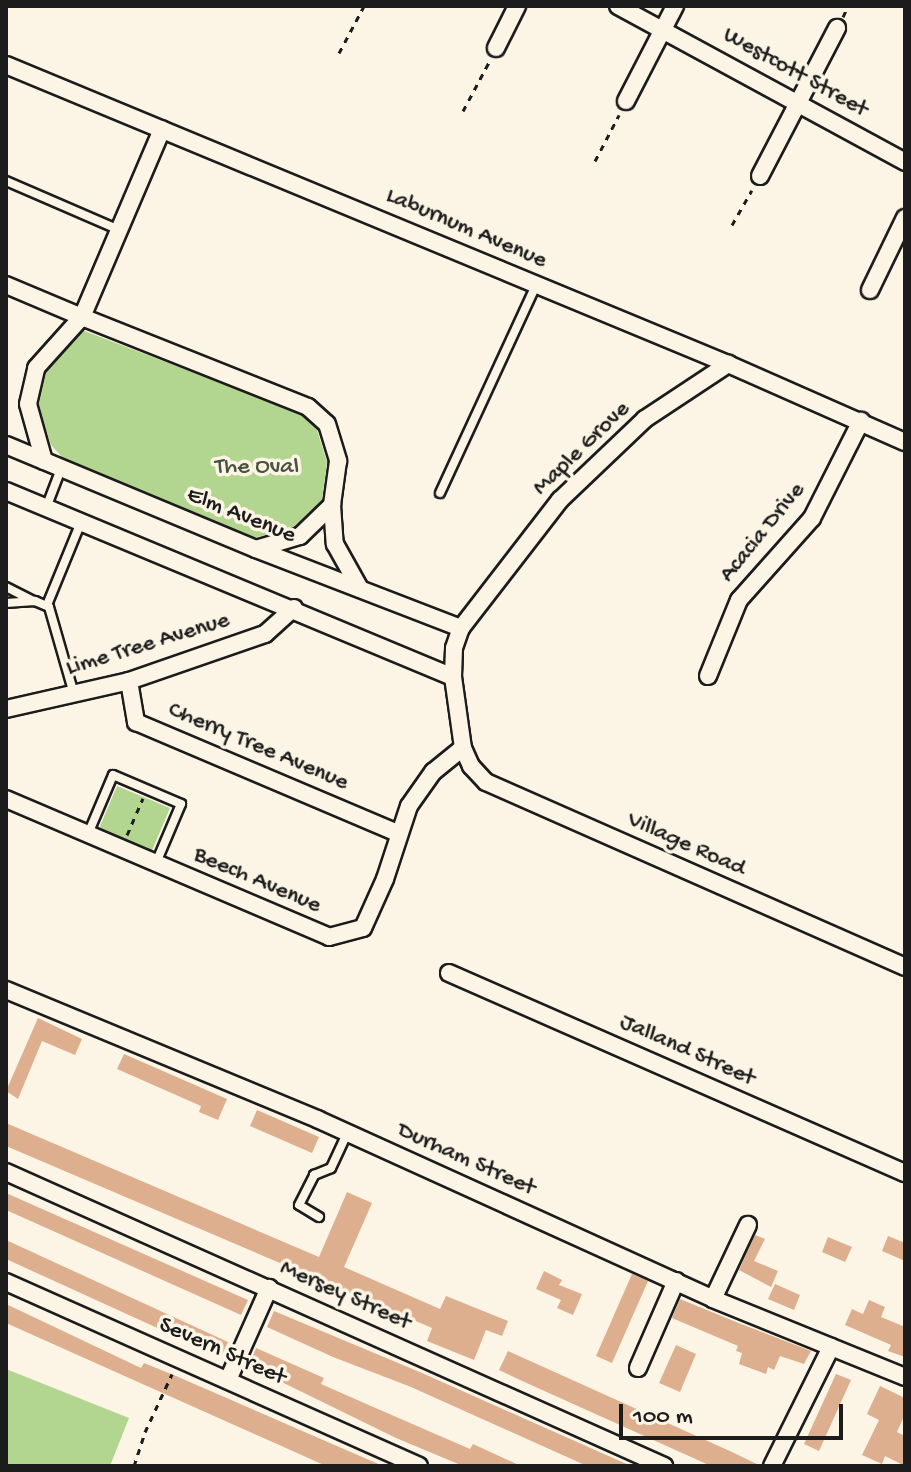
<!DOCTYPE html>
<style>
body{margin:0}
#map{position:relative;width:911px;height:1472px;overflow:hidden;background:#fcf5e5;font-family:"Gochi Hand",sans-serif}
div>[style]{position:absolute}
.green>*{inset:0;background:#b2d58f}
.building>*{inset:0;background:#deaf8f}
.path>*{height:3px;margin-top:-1.5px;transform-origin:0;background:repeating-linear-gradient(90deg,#1c1c1c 0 6px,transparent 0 12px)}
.roads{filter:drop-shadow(2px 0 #1c1c1c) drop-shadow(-2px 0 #1c1c1c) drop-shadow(0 2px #1c1c1c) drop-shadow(0 -2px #1c1c1c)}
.lane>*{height:8px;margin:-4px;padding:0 4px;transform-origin:4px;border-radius:4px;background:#fcf5e5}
.street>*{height:16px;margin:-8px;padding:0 8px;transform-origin:8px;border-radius:8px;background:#fcf5e5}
span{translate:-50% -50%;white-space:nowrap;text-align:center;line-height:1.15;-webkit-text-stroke:7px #fcf5e5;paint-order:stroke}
.street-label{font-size:24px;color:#1c1c1c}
.park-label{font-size:24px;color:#49543e}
.frame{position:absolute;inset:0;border:8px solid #1c1c1c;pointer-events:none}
.scale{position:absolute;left:619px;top:1404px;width:224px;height:36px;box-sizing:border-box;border:4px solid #1c1c1c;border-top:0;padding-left:10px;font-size:24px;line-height:28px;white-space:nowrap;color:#1c1c1c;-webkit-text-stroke:6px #fcf5e5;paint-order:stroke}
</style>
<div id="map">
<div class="green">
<i style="clip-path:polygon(82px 330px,302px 414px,317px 430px,327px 462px,322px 500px,291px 529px,253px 538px,63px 458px,51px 445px,38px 405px,43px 373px)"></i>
<i style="clip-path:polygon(117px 786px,170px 808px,151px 853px,98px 831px)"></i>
<i style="clip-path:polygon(6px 1369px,129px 1418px,110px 1466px,6px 1466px)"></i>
</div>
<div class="building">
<i style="clip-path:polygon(38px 1018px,82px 1039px,75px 1055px,42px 1041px,18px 1099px,6px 1091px)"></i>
<i style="clip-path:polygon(124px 1054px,227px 1099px,218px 1120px,199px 1112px,201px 1106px,117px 1069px)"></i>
<i style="clip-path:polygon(257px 1110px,319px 1137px,312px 1153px,250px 1126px)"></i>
<i style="clip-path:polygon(6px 1123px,319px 1257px,347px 1192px,372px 1203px,344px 1267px,440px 1309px,446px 1296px,508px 1321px,502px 1336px,486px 1330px,474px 1360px,427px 1341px,432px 1328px,6px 1146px)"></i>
<i style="clip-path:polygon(6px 1193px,248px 1300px,241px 1315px,6px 1210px)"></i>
<i style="clip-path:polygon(755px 1235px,765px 1239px,754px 1261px,778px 1271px,771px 1287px,739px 1270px)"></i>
<i style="clip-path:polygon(888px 1236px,905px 1243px,905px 1261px,882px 1251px)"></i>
<i style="clip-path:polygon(828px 1237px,852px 1247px,845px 1262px,822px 1252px)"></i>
<i style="clip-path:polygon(6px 1240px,228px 1342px,221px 1357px,6px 1259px)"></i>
<i style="clip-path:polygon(544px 1271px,562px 1280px,559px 1285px,582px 1294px,573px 1315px,557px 1308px,561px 1300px,536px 1289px)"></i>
<i style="clip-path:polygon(632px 1274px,648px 1281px,612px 1363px,596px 1356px)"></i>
<i style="clip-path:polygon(775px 1284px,800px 1295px,794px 1310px,768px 1299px)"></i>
<i style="clip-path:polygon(680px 1299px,741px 1324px,811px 1351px,804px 1364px,780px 1356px,774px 1370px,768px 1367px,766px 1374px,739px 1364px,742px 1353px,736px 1351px,738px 1346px,672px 1318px)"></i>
<i style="clip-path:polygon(869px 1300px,885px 1307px,881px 1317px,905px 1327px,905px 1357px,888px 1351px,891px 1345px,845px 1325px,852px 1309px,863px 1314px)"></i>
<i style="clip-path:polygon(6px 1304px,141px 1368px,144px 1363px,176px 1376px,383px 1466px,326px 1466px,6px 1323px)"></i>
<i style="clip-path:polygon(274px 1311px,422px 1373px,631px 1466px,587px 1466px,411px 1387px,333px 1357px,267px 1327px)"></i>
<i style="clip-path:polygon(676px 1345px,696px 1354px,680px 1392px,659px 1383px)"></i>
<i style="clip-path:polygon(256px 1348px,324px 1378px,321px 1384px,371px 1406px,470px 1449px,473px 1444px,521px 1466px,463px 1466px,396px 1438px,249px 1366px)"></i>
<i style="clip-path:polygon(508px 1351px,732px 1452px,761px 1466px,711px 1466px,520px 1380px,499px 1370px)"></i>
<i style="clip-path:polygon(836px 1374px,851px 1380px,819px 1451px,804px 1444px)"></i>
<i style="clip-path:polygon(880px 1386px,905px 1398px,905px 1414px,897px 1432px,905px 1436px,905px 1466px,885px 1456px,882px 1464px,862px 1455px,879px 1420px,867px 1414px)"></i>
</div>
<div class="path">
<i style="left:843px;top:17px;width:12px;rotate:-66deg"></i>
<i style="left:339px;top:53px;width:53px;rotate:-62deg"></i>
<i style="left:463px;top:111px;width:55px;rotate:-62deg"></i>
<i style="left:595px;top:161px;width:52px;rotate:-62.4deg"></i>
<i style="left:732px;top:225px;width:40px;rotate:-60.3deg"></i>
<i style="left:127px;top:835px;width:40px;rotate:-66.6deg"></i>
<i style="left:134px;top:1466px;width:36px;rotate:-72deg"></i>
<i style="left:145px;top:1432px;width:64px;rotate:-65deg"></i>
</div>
<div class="roads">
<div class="lane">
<i style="left:6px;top:181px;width:123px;rotate:23.4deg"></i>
<i style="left:440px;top:493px;width:229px;rotate:-65.2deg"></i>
<i style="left:46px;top:508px;width:42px;rotate:-69deg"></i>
<i style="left:6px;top:587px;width:31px;rotate:27deg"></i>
<i style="left:6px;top:603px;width:29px;rotate:-4deg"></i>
<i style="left:35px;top:601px;width:15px;rotate:23deg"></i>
<i style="left:49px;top:607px;width:91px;rotate:74deg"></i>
<i style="left:47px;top:605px;width:90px;rotate:-67.7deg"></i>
<i style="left:88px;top:834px;width:64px;rotate:-67deg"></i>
<i style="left:113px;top:775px;width:74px;rotate:23.1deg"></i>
<i style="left:181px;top:804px;width:64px;rotate:113deg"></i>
<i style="left:319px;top:1217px;width:23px;rotate:-149deg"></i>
<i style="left:299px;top:1205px;width:34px;rotate:-63deg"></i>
<i style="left:314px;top:1175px;width:18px;rotate:-22deg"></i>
<i style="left:331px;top:1168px;width:38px;rotate:-65deg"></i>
</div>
<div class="street">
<i style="left:618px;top:6px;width:327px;rotate:28.5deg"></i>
<i style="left:496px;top:48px;width:47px;rotate:-63.4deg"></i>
<i style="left:6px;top:65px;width:781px;rotate:22.5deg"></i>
<i style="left:728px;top:364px;width:193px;rotate:23.8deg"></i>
<i style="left:626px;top:101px;width:107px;rotate:-62.7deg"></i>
<i style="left:760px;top:176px;width:167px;rotate:-62.5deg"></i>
<i style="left:6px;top:285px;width:82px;rotate:22.8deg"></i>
<i style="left:82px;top:317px;width:204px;rotate:-66.9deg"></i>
<i style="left:870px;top:290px;width:80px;rotate:-64.1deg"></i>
<i style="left:6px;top:445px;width:271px;rotate:22.6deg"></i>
<i style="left:256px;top:549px;width:220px;rotate:21.1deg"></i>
<i style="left:44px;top:461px;width:59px;rotate:-105.7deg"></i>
<i style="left:28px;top:404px;width:37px;rotate:-77deg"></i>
<i style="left:36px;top:368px;width:69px;rotate:-48deg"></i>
<i style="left:82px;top:317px;width:243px;rotate:21.7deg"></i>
<i style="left:308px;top:407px;width:25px;rotate:42deg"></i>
<i style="left:327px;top:424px;width:39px;rotate:73deg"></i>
<i style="left:338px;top:461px;width:44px;rotate:97.8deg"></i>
<i style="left:332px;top:505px;width:39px;rotate:86deg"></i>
<i style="left:335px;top:544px;width:49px;rotate:60.8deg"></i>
<i style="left:6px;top:491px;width:484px;rotate:22.6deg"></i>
<i style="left:256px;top:549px;width:46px;rotate:-16.5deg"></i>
<i style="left:300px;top:536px;width:45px;rotate:-44.1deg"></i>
<i style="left:708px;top:676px;width:82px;rotate:-67.8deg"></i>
<i style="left:739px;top:600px;width:110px;rotate:-48.3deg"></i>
<i style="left:812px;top:518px;width:109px;rotate:-63.2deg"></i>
<i style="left:129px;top:681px;width:42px;rotate:80.3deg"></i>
<i style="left:136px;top:722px;width:285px;rotate:23deg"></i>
<i style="left:6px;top:709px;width:126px;rotate:-12.8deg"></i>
<i style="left:129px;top:681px;width:144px;rotate:-19.1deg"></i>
<i style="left:265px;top:634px;width:39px;rotate:-42deg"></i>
<i style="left:463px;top:748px;width:20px;rotate:66deg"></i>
<i style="left:471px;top:766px;width:22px;rotate:47deg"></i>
<i style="left:486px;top:782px;width:458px;rotate:23.8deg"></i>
<i style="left:6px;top:799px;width:351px;rotate:23.1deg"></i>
<i style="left:329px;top:937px;width:35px;rotate:-15deg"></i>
<i style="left:363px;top:928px;width:54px;rotate:-65.8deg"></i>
<i style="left:385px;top:879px;width:77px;rotate:-71.8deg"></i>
<i style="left:409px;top:806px;width:42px;rotate:-54.8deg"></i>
<i style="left:433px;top:772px;width:38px;rotate:-39deg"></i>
<i style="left:463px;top:748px;width:72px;rotate:-98deg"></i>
<i style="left:453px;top:677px;width:29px;rotate:-88deg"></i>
<i style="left:454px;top:648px;width:21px;rotate:-71deg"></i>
<i style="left:461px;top:628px;width:162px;rotate:-52.3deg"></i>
<i style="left:560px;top:500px;width:117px;rotate:-43.6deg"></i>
<i style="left:645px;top:419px;width:100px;rotate:-33.5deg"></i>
<i style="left:449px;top:973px;width:498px;rotate:23.7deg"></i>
<i style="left:6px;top:990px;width:337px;rotate:22.5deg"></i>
<i style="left:317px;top:1119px;width:435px;rotate:24.4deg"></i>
<i style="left:713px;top:1299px;width:207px;rotate:22.1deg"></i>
<i style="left:6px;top:1172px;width:721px;rotate:24.08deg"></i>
<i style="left:6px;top:1282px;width:452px;rotate:24deg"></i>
<i style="left:713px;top:1299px;width:82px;rotate:-64.7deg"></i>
<i style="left:638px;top:1368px;width:95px;rotate:-66.4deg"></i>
<i style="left:228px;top:1380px;width:101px;rotate:-66deg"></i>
<i style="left:772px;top:1466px;width:133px;rotate:-63.6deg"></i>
</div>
</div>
<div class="street-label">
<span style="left:795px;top:73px;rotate:29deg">Westcott Street</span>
<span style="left:466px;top:229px;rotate:23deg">Laburnum Avenue</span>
<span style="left:582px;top:449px;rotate:-44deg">Maple Grove</span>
<span style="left:241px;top:516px;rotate:22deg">Elm Avenue</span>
<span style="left:763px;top:533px;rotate:-51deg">Acacia Drive</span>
<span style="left:148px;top:645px;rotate:-17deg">Lime Tree Avenue</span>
<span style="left:258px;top:747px;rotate:23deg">Cherry Tree Avenue</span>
<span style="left:686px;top:845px;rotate:24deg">Village Road</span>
<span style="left:257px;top:881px;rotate:23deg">Beech Avenue</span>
<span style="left:687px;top:1051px;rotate:24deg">Jalland Street</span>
<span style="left:466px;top:1160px;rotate:24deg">Durham Street</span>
<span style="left:345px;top:1296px;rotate:24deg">Mersey Street</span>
<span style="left:222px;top:1352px;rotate:24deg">Severn Street</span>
</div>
<div class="park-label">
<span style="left:257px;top:468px">The Oval</span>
</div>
<div class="frame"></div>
<div class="scale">100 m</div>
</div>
